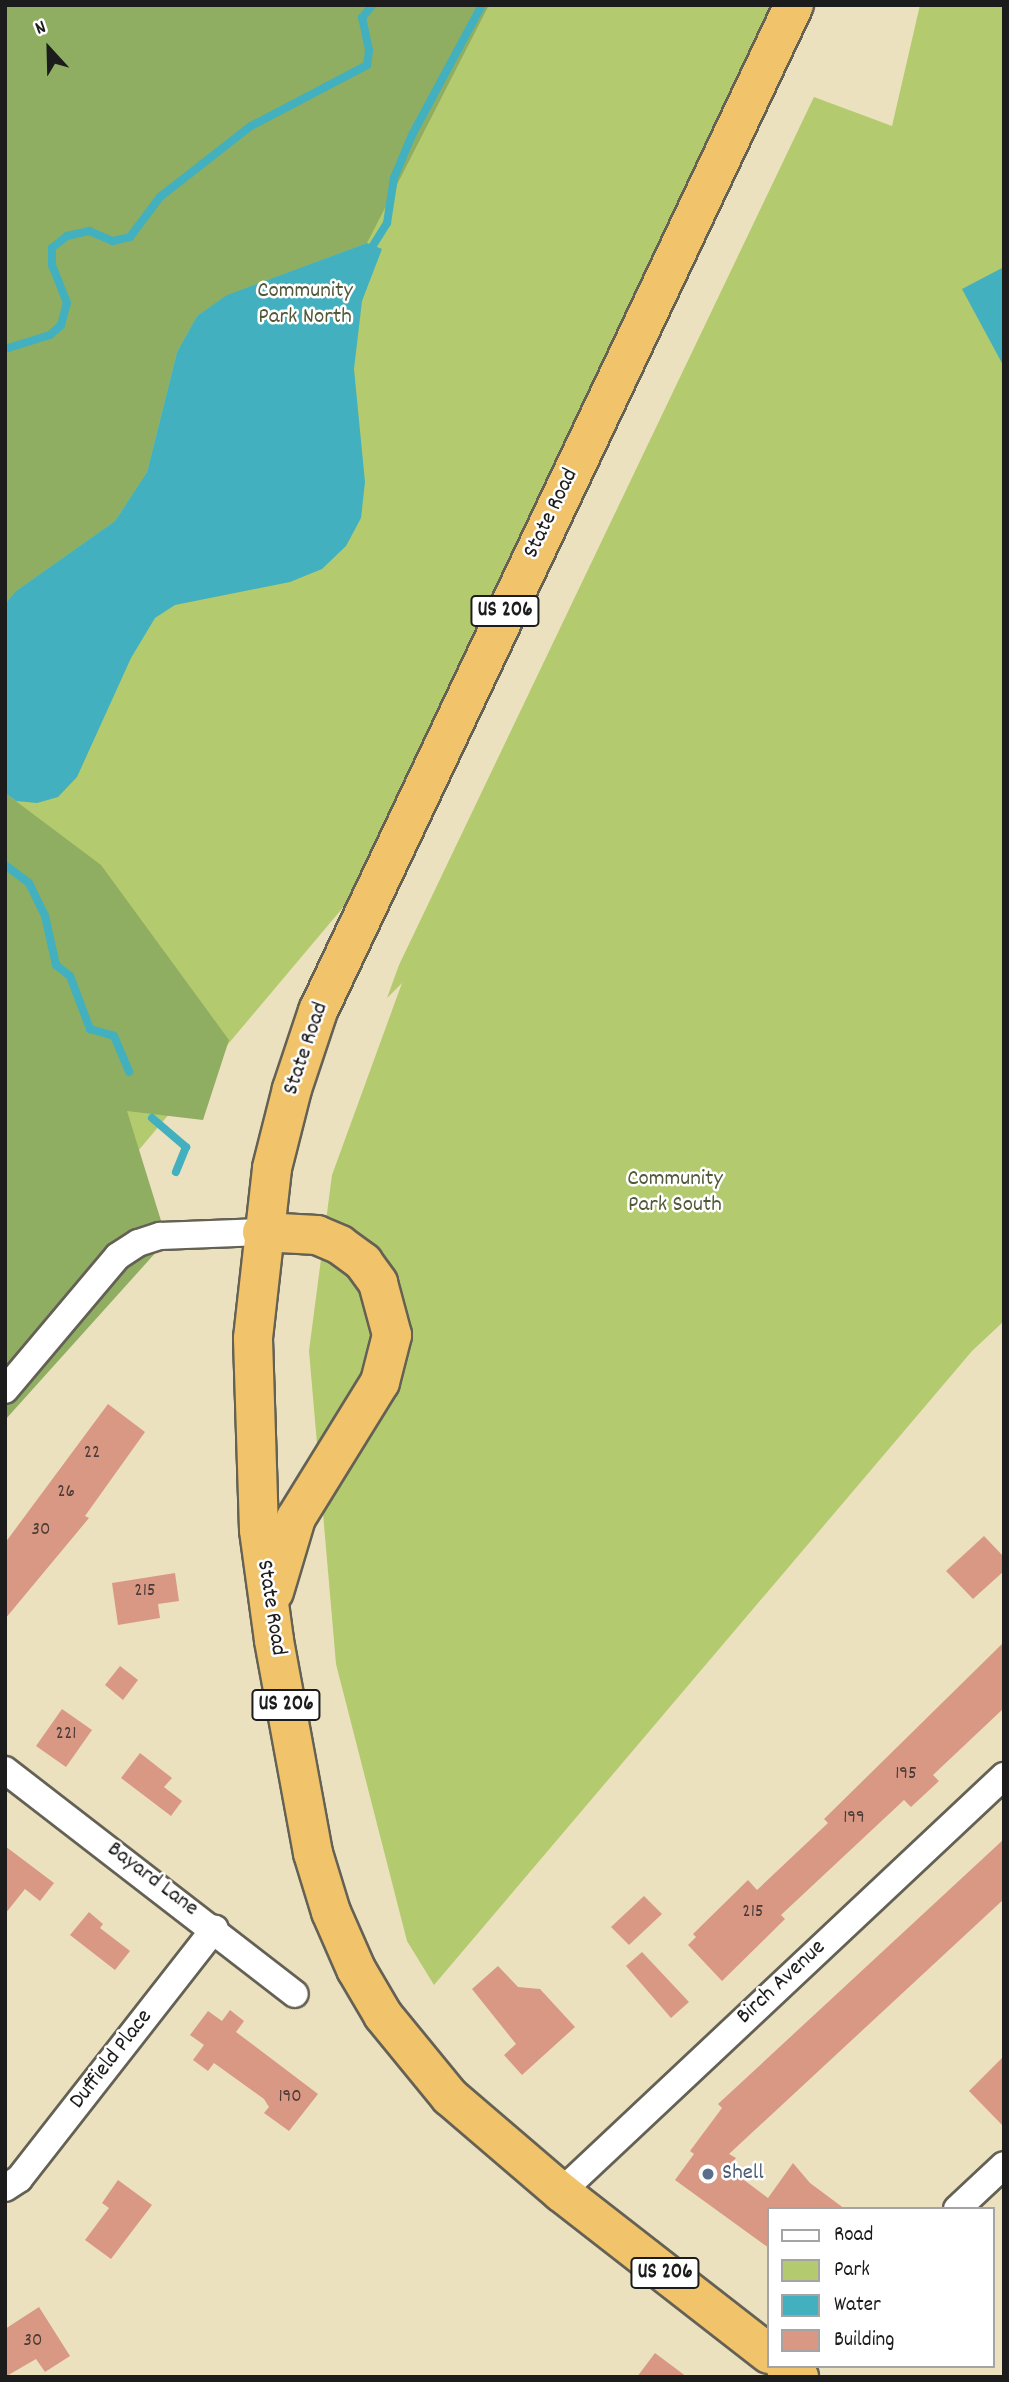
<!DOCTYPE html>
<style>
body{margin:0}
#map{position:relative;width:1009px;height:2382px;overflow:hidden;background:#ebe1bf;font-family:Dekko,sans-serif}
div>[style]{position:absolute}
.green>*{inset:0;background:#b4ca6e}
.forest>*{inset:0;background:#8fae61}
.water>*{inset:0;background:#42b0be}
.stream>*{height:8px;margin:-4px;padding:0 4px;transform-origin:4px;border-radius:4px;background:#42b0be}
.building>*{inset:0;background:#d99884}
.roads{filter:drop-shadow(2px 0 #646155) drop-shadow(-2px 0 #646155) drop-shadow(0 2px #646155) drop-shadow(0 -2px #646155)}
.minor>*{height:26px;margin:-13px;padding:0 13px;transform-origin:13px;border-radius:13px;background:#fff}
.trunk>*{height:38px;margin:-19px;padding:0 19px;transform-origin:19px;border-radius:19px;background:#f1c36a}
.dots>*{width:19px;height:19px;translate:-50% -50%;box-sizing:border-box;border:4px solid #fff;border-radius:50%}
span{translate:-50% -50%;white-space:nowrap;text-align:center;line-height:1.15;-webkit-text-stroke:5px #fff;paint-order:stroke}
.number-label{font-size:19px;color:#4b3b36}
.number-label span{-webkit-text-stroke-width:0}
.shield-label span{padding:2px 5px;background:#fff;border:2px solid;border-radius:5px;-webkit-text-stroke-width:0}
.shield-label{font-size:21px;color:#1c1c1c;font-weight:700}
.park-label{font-size:23px;color:#515939}
.street-label{font-size:23px;color:#1c1c1c}
.service-label{font-size:23px;color:#4e5e75}
.left{translate:0 -50%;text-align:left}
.frame{position:absolute;inset:0;border:7px solid #1c1c1c;pointer-events:none}
.legend{position:absolute;left:767px;top:2207px;width:228px;height:161px;box-sizing:border-box;background:#fff;border:2px solid #a4a4a4;margin:0;padding:9px 12px;list-style:none;font-size:21px;color:#1c1c1c}
.legend li{display:flex;align-items:center;gap:14px;height:35px}
.legend b{width:35px;border:2px solid #a4a4a4}
.north{position:absolute;left:14px;top:14px;width:70px;height:70px;-webkit-text-stroke:5px #fff;paint-order:stroke;rotate:338deg;font-size:19px;font-weight:700;line-height:28px;text-align:center;color:#1c1c1c}
.north::after{content:'';display:block;margin:auto;width:24px;height:32px;background:#1c1c1c;clip-path:polygon(50% 0,100% 100%,50% 72%,0 100%)}
</style>
<div id="map">
<div class="green">
<i style="clip-path:polygon(5px 5px,772px 5px,351px 898px,5px 1309px)"></i>
<i style="clip-path:polygon(920px 5px,1004px 5px,1004px 1321px,972px 1351px,434px 1985px,407px 1941px,336px 1664px,309px 1351px,332px 1175px,402px 983px,387px 998px,399px 965px,814px 97px,892px 126px)"></i>
</div>
<div class="forest">
<i style="clip-path:polygon(5px 5px,489px 5px,367px 243px,228px 295px,197px 316px,177px 352px,147px 472px,115px 521px,16px 591px,5px 604px)"></i>
<i style="clip-path:polygon(5px 793px,101px 865px,229px 1040px,203px 1120px,127px 1111px,167px 1240px,5px 1420px)"></i>
</div>
<div class="water">
<i style="clip-path:polygon(367px 243px,382px 249px,362px 301px,354px 369px,365px 482px,361px 518px,346px 546px,322px 569px,290px 582px,175px 605px,155px 618px,131px 658px,77px 777px,58px 797px,37px 803px,16px 801px,5px 793px,5px 604px,16px 591px,115px 521px,147px 472px,177px 352px,197px 316px,227px 295px)"></i>
<i style="clip-path:polygon(1004px 267px,1004px 364px,1003px 365px,962px 289px)"></i>
</div>
<div class="stream">
<i style="left:367px;top:255px;width:38px;rotate:-58deg"></i>
<i style="left:387px;top:223px;width:46px;rotate:-81.2deg"></i>
<i style="left:394px;top:178px;width:47px;rotate:-67.3deg"></i>
<i style="left:412px;top:135px;width:148px;rotate:-61.7deg"></i>
<i style="left:5px;top:349px;width:47px;rotate:-17.3deg"></i>
<i style="left:50px;top:335px;width:15px;rotate:-42deg"></i>
<i style="left:61px;top:325px;width:23px;rotate:-75deg"></i>
<i style="left:67px;top:303px;width:41px;rotate:-111.5deg"></i>
<i style="left:52px;top:265px;width:17px;rotate:-90deg"></i>
<i style="left:52px;top:248px;width:19px;rotate:-39deg"></i>
<i style="left:67px;top:236px;width:23px;rotate:-13deg"></i>
<i style="left:89px;top:231px;width:26px;rotate:23deg"></i>
<i style="left:113px;top:241px;width:17px;rotate:-13deg"></i>
<i style="left:130px;top:237px;width:50px;rotate:-53.1deg"></i>
<i style="left:160px;top:197px;width:115px;rotate:-38deg"></i>
<i style="left:251px;top:126px;width:131px;rotate:-27.7deg"></i>
<i style="left:367px;top:65px;width:15px;rotate:-82deg"></i>
<i style="left:369px;top:50px;width:33px;rotate:-102deg"></i>
<i style="left:362px;top:18px;width:16px;rotate:-52deg"></i>
<i style="left:5px;top:865px;width:30px;rotate:37deg"></i>
<i style="left:29px;top:883px;width:37px;rotate:64deg"></i>
<i style="left:45px;top:916px;width:50px;rotate:77.3deg"></i>
<i style="left:56px;top:965px;width:18px;rotate:38deg"></i>
<i style="left:70px;top:976px;width:57px;rotate:69.3deg"></i>
<i style="left:90px;top:1029px;width:25px;rotate:16deg"></i>
<i style="left:114px;top:1036px;width:39px;rotate:67deg"></i>
<i style="left:152px;top:1118px;width:45px;rotate:40.5deg"></i>
<i style="left:186px;top:1147px;width:27px;rotate:112deg"></i>
</div>
<div class="building">
<i style="clip-path:polygon(108px 1404px,145px 1432px,85px 1516px,89px 1518px,5px 1619px,5px 1543px)"></i>
<i style="clip-path:polygon(984px 1536px,1004px 1557px,1004px 1571px,973px 1599px,946px 1571px)"></i>
<i style="clip-path:polygon(175px 1573px,179px 1601px,158px 1604px,160px 1618px,118px 1625px,112px 1583px)"></i>
<i style="clip-path:polygon(1004px 1642px,1004px 1708px,933px 1775px,939px 1781px,911px 1807px,904px 1800px,781px 1915px,785px 1919px,722px 1981px,688px 1945px,696px 1937px,693px 1934px,748px 1880px,757px 1890px,828px 1823px,824px 1819px)"></i>
<i style="clip-path:polygon(120px 1666px,138px 1680px,123px 1700px,105px 1685px)"></i>
<i style="clip-path:polygon(62px 1709px,92px 1730px,66px 1767px,36px 1746px)"></i>
<i style="clip-path:polygon(140px 1753px,172px 1778px,164px 1787px,182px 1801px,171px 1816px,121px 1778px)"></i>
<i style="clip-path:polygon(1004px 1839px,1004px 1899px,729px 2154px,736px 2158px,728px 2168px,768px 2198px,793px 2163px,810px 2183px,845px 2209px,769px 2209px,769px 2248px,675px 2180px,694px 2154px,690px 2151px,722px 2108px,718px 2104px)"></i>
<i style="clip-path:polygon(5px 1846px,54px 1883px,40px 1901px,25px 1889px,5px 1914px)"></i>
<i style="clip-path:polygon(644px 1896px,662px 1914px,629px 1945px,611px 1927px)"></i>
<i style="clip-path:polygon(89px 1912px,103px 1924px,100px 1928px,130px 1951px,115px 1970px,70px 1935px)"></i>
<i style="clip-path:polygon(642px 1952px,689px 2002px,671px 2018px,626px 1966px)"></i>
<i style="clip-path:polygon(498px 1966px,518px 1987px,540px 1989px,575px 2027px,522px 2075px,504px 2055px,516px 2044px,472px 1989px)"></i>
<i style="clip-path:polygon(230px 2010px,244px 2021px,236px 2032px,318px 2094px,289px 2131px,264px 2113px,269px 2107px,264px 2099px,214px 2063px,208px 2071px,193px 2060px,204px 2045px,190px 2035px,208px 2011px,222px 2021px)"></i>
<i style="clip-path:polygon(1004px 2056px,1004px 2127px,969px 2091px)"></i>
<i style="clip-path:polygon(118px 2180px,152px 2205px,111px 2259px,85px 2240px,109px 2208px,102px 2203px)"></i>
<i style="clip-path:polygon(39px 2307px,70px 2356px,45px 2372px,36px 2359px,5px 2377px,5px 2329px)"></i>
<i style="clip-path:polygon(655px 2353px,687px 2377px,637px 2377px)"></i>
</div>
<div class="roads">
<div class="minor">
<i style="left:5px;top:1390px;width:175px;rotate:-49.9deg"></i>
<i style="left:118px;top:1256px;width:24px;rotate:-33deg"></i>
<i style="left:138px;top:1243px;width:23px;rotate:-18deg"></i>
<i style="left:160px;top:1236px;width:102px;rotate:-2.2deg"></i>
<i style="left:5px;top:1770px;width:366px;rotate:37.7deg"></i>
<i style="left:5px;top:2188px;width:17px;rotate:-33deg"></i>
<i style="left:19px;top:2179px;width:318px;rotate:-52deg"></i>
<i style="left:561px;top:2192px;width:608px;rotate:-43.2deg"></i>
<i style="left:957px;top:2209px;width:64px;rotate:-43.1deg"></i>
</div>
<div class="trunk">
<i style="left:262px;top:1232px;width:55px;rotate:3.1deg"></i>
<i style="left:317px;top:1235px;width:25px;rotate:23deg"></i>
<i style="left:340px;top:1245px;width:29px;rotate:36deg"></i>
<i style="left:363px;top:1262px;width:26px;rotate:54deg"></i>
<i style="left:378px;top:1283px;width:54px;rotate:74.9deg"></i>
<i style="left:392px;top:1335px;width:49px;rotate:104.3deg"></i>
<i style="left:380px;top:1382px;width:160px;rotate:121.7deg"></i>
<i style="left:296px;top:1518px;width:77px;rotate:106.6deg"></i>
<i style="left:769px;top:2354px;width:264px;rotate:-142.1deg"></i>
<i style="left:561px;top:2192px;width:146px;rotate:-139.4deg"></i>
<i style="left:450px;top:2097px;width:106px;rotate:-129.3deg"></i>
<i style="left:383px;top:2015px;width:53px;rotate:-120.4deg"></i>
<i style="left:356px;top:1969px;width:62px;rotate:-113.7deg"></i>
<i style="left:331px;top:1912px;width:62px;rotate:-107deg"></i>
<i style="left:313px;top:1853px;width:217px;rotate:-100.4deg"></i>
<i style="left:274px;top:1640px;width:111px;rotate:-97.8deg"></i>
<i style="left:259px;top:1530px;width:192px;rotate:-91.8deg"></i>
<i style="left:253px;top:1338px;width:171px;rotate:-83.6deg"></i>
<i style="left:272px;top:1168px;width:81px;rotate:-75.8deg"></i>
<i style="left:292px;top:1089px;width:82px;rotate:-71.6deg"></i>
<i style="left:318px;top:1011px;width:1113px;rotate:-64.68deg"></i>
<i style="left:785px;top:2366px;width:18px;rotate:38deg"></i>
</div>
</div>
<div class="dots">
<i style="left:708px;top:2174px;background:#5c6f8a"></i>
</div>
<div class="number-label">
<span style="left:92px;top:1454px">22</span>
<span style="left:66px;top:1493px">26</span>
<span style="left:41px;top:1531px">30</span>
<span style="left:145px;top:1592px">215</span>
<span style="left:66px;top:1735px">221</span>
<span style="left:906px;top:1775px">195</span>
<span style="left:854px;top:1819px">199</span>
<span style="left:753px;top:1913px">215</span>
<span style="left:290px;top:2098px">190</span>
<span style="left:33px;top:2342px">30</span>
</div>
<div class="shield-label">
<span style="left:505px;top:611px">US 206</span>
<span style="left:286px;top:1705px">US 206</span>
<span style="left:665px;top:2273px">US 206</span>
</div>
<div class="park-label">
<span style="left:305px;top:305px">Community<br>Park North</span>
<span style="left:675px;top:1193px">Community<br>Park South</span>
</div>
<div class="street-label">
<span style="left:552px;top:514px;rotate:-64deg">State Road</span>
<span style="left:307px;top:1049px;rotate:-71deg">State Road</span>
<span style="left:270px;top:1608px;rotate:81deg">State Road</span>
<span style="left:152px;top:1880px;rotate:37deg">Bayard Lane</span>
<span style="left:782px;top:1983px;rotate:-43deg">Birch Avenue</span>
<span style="left:112px;top:2060px;rotate:-52deg">Duffield Place</span>
</div>
<div class="service-label">
<span class="left" style="left:722px;top:2174px">Shell</span>
</div>
<div class="frame"></div>
<ul class="legend">
<li><b style="height:9px;background:#fff"></b>Road</li>
<li><b style="height:19px;background:#b4ca6e"></b>Park</li>
<li><b style="height:19px;background:#42b0be"></b>Water</li>
<li><b style="height:19px;background:#d99884"></b>Building</li>
</ul>
<div class="north">N</div>
</div>
